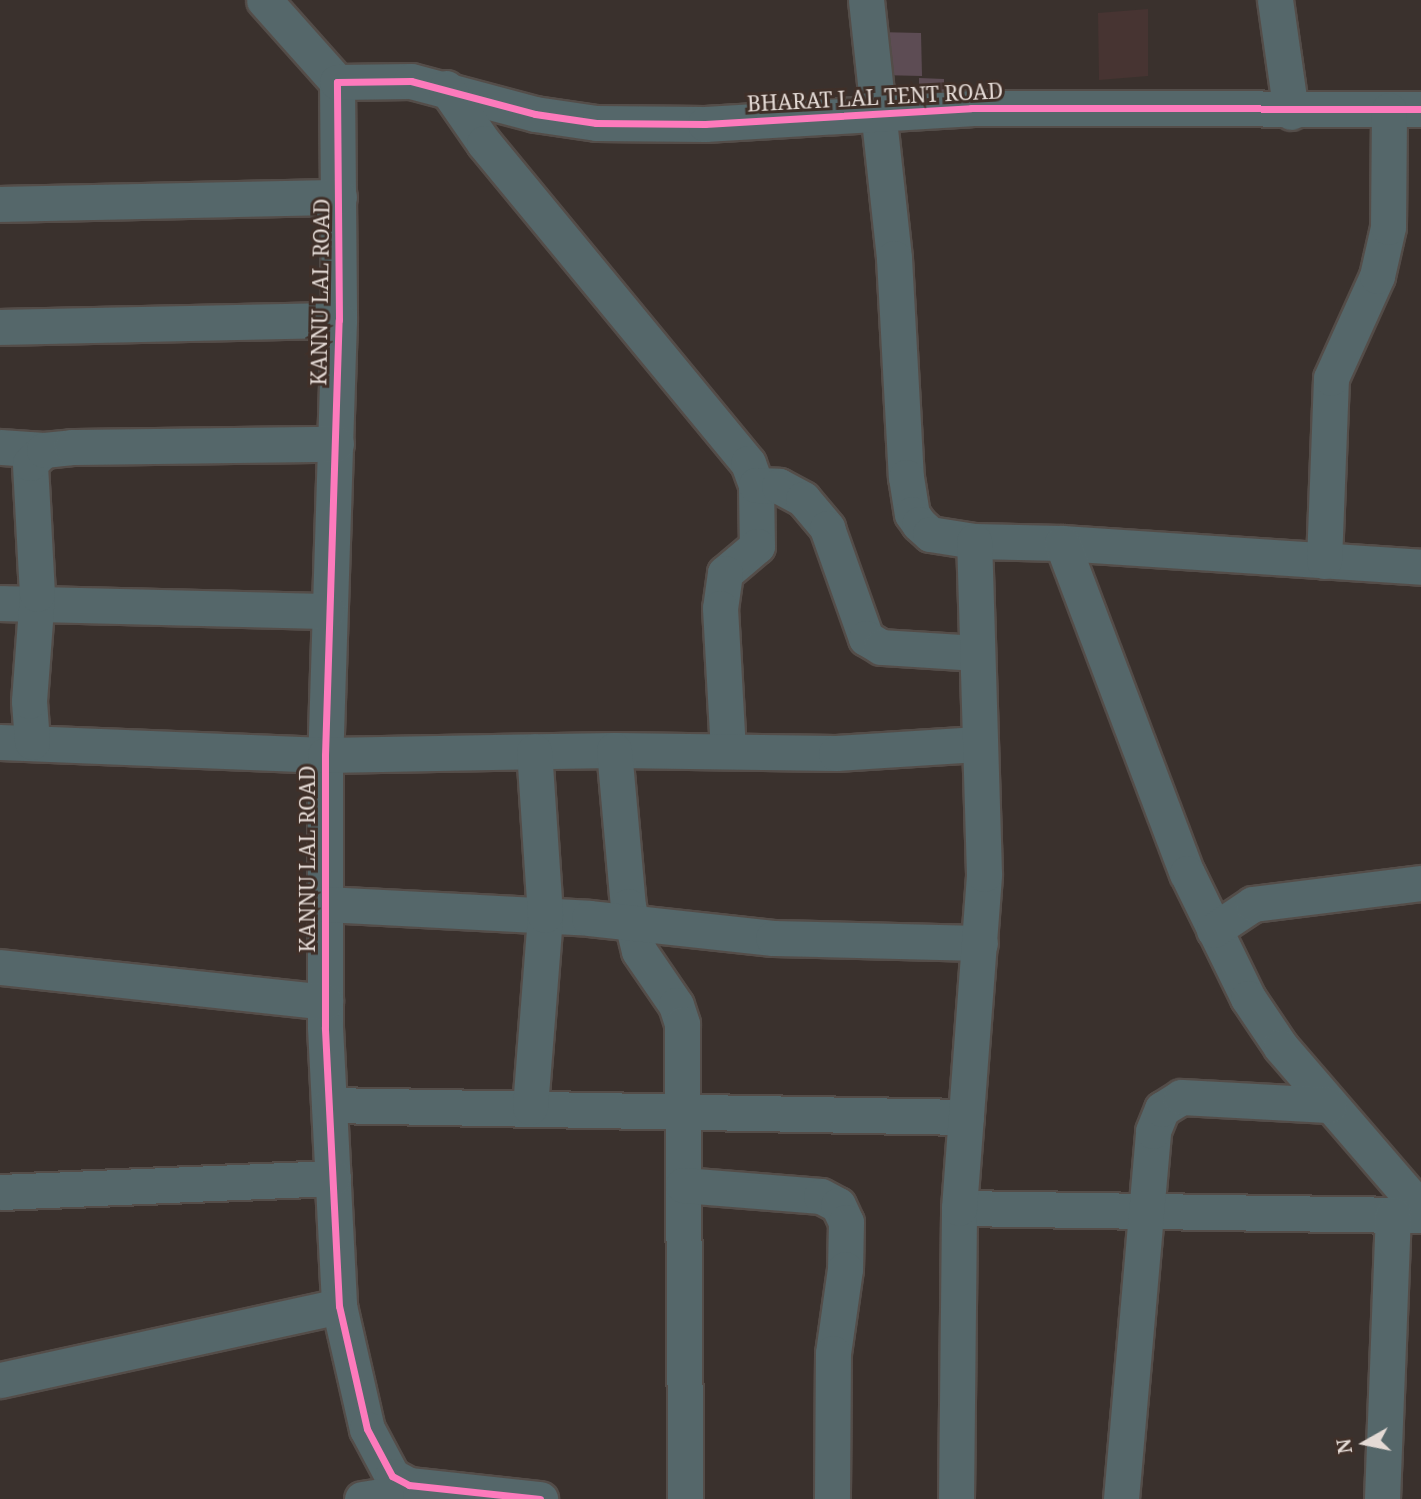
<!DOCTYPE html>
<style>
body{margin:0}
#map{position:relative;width:1421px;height:1499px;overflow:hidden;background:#3a312d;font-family:"Noto Serif",serif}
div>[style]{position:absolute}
.education>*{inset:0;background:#473432}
.building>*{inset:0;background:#5d4c54}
.roads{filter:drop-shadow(2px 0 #544d49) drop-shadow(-2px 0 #544d49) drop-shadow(0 2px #544d49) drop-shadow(0 -2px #544d49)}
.minor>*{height:35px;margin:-17.5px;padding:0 17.5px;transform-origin:17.5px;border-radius:17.5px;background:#55676a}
.cycleway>*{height:7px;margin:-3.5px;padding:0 3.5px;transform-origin:3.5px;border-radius:3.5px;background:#fd7abc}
span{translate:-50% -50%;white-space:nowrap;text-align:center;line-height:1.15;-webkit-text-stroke:6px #3f2f28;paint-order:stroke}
.street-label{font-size:21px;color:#e4dad5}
.north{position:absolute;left:1330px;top:1408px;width:70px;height:70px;-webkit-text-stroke:5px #3f2f28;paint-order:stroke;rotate:261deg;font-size:19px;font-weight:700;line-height:28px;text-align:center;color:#e4dad5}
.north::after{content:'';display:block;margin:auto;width:24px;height:32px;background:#e4dad5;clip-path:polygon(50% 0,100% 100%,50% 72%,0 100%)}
</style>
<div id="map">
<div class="education">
<i style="clip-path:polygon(1148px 9px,1148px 76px,1099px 80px,1098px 13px)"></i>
</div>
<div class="building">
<i style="clip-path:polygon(877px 32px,921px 33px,922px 76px,879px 75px)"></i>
<i style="clip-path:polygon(919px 78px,944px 79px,944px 103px,919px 103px)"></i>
</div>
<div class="roads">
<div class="minor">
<i style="left:264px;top:0;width:110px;rotate:48.3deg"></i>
<i style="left:866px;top:0;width:260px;rotate:83.8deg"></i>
<i style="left:894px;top:258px;width:219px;rotate:86.9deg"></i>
<i style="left:906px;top:477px;width:37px;rotate:81deg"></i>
<i style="left:912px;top:514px;width:12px;rotate:55deg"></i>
<i style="left:919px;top:524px;width:15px;rotate:42deg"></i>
<i style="left:930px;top:534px;width:45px;rotate:9deg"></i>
<i style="left:974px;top:541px;width:88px;rotate:1.3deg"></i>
<i style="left:1062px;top:543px;width:360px;rotate:3.8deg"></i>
<i style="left:1275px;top:0;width:113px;rotate:81.9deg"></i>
<i style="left:337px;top:82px;width:238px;rotate:89.5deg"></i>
<i style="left:339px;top:320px;width:435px;rotate:91.8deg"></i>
<i style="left:325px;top:755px;width:272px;rotate:90deg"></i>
<i style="left:325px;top:1027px;width:279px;rotate:87.1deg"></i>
<i style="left:339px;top:1306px;width:126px;rotate:77.2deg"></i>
<i style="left:367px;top:1429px;width:53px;rotate:62deg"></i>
<i style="left:392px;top:1476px;width:19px;rotate:28deg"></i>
<i style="left:409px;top:1485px;width:132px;rotate:6.1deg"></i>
<i style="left:337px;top:82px;width:74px;rotate:-0.8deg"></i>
<i style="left:411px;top:81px;width:128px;rotate:14.9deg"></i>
<i style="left:535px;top:114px;width:62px;rotate:8.4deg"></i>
<i style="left:596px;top:123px;width:109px;rotate:0.5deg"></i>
<i style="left:705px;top:124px;width:266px;rotate:-3.4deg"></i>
<i style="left:971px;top:108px;width:450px;rotate:0.1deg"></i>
<i style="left:446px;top:88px;width:67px;rotate:55.4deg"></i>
<i style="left:484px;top:143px;width:415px;rotate:50.5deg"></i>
<i style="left:748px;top:463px;width:23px;rotate:70deg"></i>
<i style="left:756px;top:485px;width:61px;rotate:89.1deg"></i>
<i style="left:757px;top:546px;width:42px;rotate:139.8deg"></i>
<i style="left:725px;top:573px;width:35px;rotate:98deg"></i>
<i style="left:720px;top:608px;width:143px;rotate:86.8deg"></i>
<i style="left:0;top:204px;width:339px;rotate:-1.2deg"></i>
<i style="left:0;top:327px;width:339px;rotate:-1.2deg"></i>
<i style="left:0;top:447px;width:44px;rotate:3.9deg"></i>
<i style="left:756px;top:485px;width:23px;rotate:2deg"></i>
<i style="left:779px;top:486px;width:27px;rotate:28deg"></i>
<i style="left:803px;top:499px;width:38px;rotate:50deg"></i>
<i style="left:827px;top:528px;width:117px;rotate:70.5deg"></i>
<i style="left:866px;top:638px;width:17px;rotate:31deg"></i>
<i style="left:881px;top:647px;width:95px;rotate:3.6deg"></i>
<i style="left:1062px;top:543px;width:353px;rotate:69.3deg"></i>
<i style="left:1187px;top:873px;width:139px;rotate:64deg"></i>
<i style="left:1248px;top:998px;width:59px;rotate:56deg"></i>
<i style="left:1281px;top:1047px;width:214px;rotate:49.2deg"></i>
<i style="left:1324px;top:561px;width:183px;rotate:-87.8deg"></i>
<i style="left:1331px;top:378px;width:112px;rotate:-65.7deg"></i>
<i style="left:1377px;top:276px;width:50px;rotate:-77.3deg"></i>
<i style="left:1388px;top:227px;width:117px;rotate:-89.5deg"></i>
<i style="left:0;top:603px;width:327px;rotate:1.4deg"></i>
<i style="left:0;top:742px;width:325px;rotate:2.3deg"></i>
<i style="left:325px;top:755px;width:289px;rotate:-1deg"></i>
<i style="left:614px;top:750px;width:222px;rotate:0.8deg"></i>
<i style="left:836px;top:753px;width:142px;rotate:-3.6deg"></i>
<i style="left:32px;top:742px;width:41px;rotate:-94.2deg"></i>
<i style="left:29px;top:701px;width:107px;rotate:-85.7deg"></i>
<i style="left:37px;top:594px;width:131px;rotate:-93.1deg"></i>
<i style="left:30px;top:463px;width:19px;rotate:-43deg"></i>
<i style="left:44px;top:450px;width:28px;rotate:-6deg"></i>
<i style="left:72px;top:447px;width:264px;rotate:-0.7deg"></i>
<i style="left:614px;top:750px;width:157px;rotate:84.9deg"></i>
<i style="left:628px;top:906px;width:46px;rotate:76.3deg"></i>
<i style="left:639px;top:951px;width:65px;rotate:55.6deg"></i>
<i style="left:676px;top:1005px;width:20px;rotate:72deg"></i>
<i style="left:682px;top:1024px;width:475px;rotate:89.6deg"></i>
<i style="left:325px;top:904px;width:264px;rotate:3deg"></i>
<i style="left:589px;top:918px;width:185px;rotate:6.2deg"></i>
<i style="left:773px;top:938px;width:207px;rotate:1.4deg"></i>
<i style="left:1214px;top:930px;width:47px;rotate:-33.7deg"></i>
<i style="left:1253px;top:904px;width:169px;rotate:-7.1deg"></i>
<i style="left:0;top:967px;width:327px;rotate:6.1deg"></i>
<i style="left:329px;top:1105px;width:637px;rotate:1.08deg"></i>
<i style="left:530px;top:1107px;width:193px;rotate:-85.5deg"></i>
<i style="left:545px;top:915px;width:164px;rotate:-93.8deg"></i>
<i style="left:683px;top:1185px;width:138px;rotate:4.6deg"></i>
<i style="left:821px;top:1196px;width:19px;rotate:28deg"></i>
<i style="left:838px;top:1205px;width:19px;rotate:65deg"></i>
<i style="left:846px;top:1222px;width:47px;rotate:91.2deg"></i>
<i style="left:845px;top:1269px;width:85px;rotate:98.1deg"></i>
<i style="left:833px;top:1353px;width:146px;rotate:90.4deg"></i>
<i style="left:0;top:1192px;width:333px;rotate:-2.4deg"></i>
<i style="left:959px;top:1208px;width:462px;rotate:0.9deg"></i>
<i style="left:0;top:1380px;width:347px;rotate:-12.3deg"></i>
<i style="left:362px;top:1499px;width:24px;rotate:-9deg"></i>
<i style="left:956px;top:1499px;width:291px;rotate:-89.4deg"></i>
<i style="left:959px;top:1208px;width:335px;rotate:-85.7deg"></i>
<i style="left:984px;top:874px;width:333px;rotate:-91.7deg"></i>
<i style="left:1121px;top:1499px;width:369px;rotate:-85deg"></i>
<i style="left:1153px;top:1131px;width:24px;rotate:-68deg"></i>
<i style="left:1162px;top:1109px;width:22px;rotate:-32deg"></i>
<i style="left:1181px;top:1097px;width:148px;rotate:3.1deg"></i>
<i style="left:1382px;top:1499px;width:285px;rotate:-87.8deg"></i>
</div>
</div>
<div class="cycleway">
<i style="left:540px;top:1499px;width:132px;rotate:-173.9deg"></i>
<i style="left:409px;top:1485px;width:19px;rotate:-152deg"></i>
<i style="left:392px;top:1476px;width:53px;rotate:-118deg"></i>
<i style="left:367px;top:1429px;width:126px;rotate:-102.8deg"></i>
<i style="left:339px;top:1306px;width:279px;rotate:-92.9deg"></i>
<i style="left:325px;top:1027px;width:272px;rotate:-90deg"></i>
<i style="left:325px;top:755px;width:435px;rotate:-88.2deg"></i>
<i style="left:339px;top:320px;width:238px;rotate:-90.5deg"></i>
<i style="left:337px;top:82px;width:74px;rotate:-0.8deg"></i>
<i style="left:411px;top:81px;width:128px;rotate:14.9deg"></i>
<i style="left:535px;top:114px;width:62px;rotate:8.4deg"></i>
<i style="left:596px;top:123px;width:109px;rotate:0.5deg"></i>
<i style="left:705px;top:124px;width:266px;rotate:-3.4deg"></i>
<i style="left:971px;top:108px;width:450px;rotate:0.1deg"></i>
</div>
<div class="street-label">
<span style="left:875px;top:97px;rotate:-3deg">BHARAT LAL TENT ROAD</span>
<span style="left:320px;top:292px;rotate:-89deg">KANNU LAL ROAD</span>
<span style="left:307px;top:859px;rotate:-90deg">KANNU LAL ROAD</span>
</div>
<div class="north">N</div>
</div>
